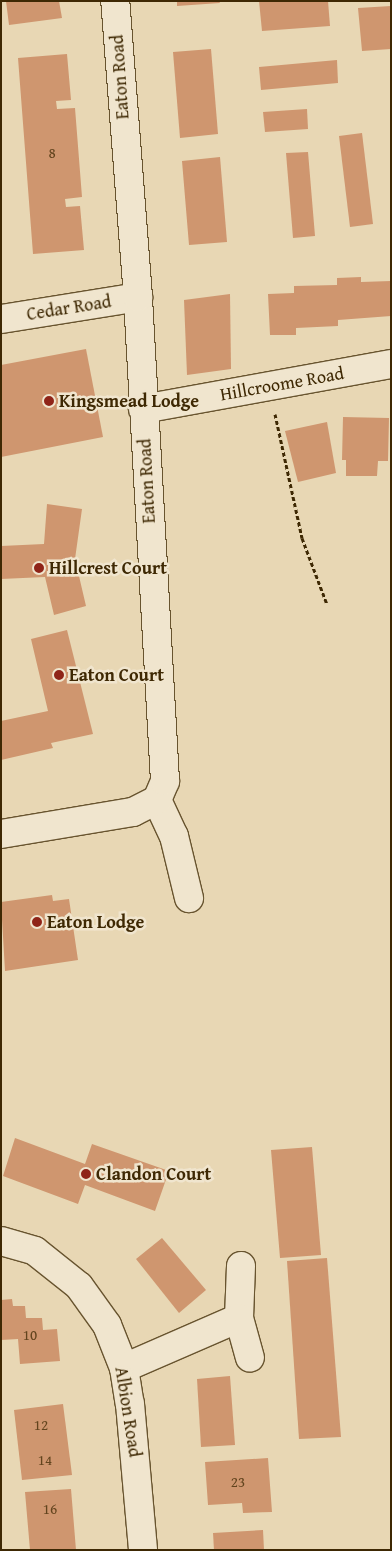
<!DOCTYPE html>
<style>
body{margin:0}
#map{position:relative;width:392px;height:1551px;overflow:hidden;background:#e8d7b4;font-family:"Gentium Book Plus",serif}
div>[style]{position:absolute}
.building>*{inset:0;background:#cf966f}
.path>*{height:3px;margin-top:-1.5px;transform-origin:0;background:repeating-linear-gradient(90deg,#3e2803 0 4px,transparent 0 6.5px)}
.roads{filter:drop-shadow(1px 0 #68542f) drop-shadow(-1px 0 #68542f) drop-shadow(0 1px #68542f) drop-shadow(0 -1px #68542f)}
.minor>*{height:28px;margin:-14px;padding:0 14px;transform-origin:14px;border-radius:14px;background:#f0e5ce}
.dots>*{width:14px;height:14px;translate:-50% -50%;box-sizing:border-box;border:2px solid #f0e5ce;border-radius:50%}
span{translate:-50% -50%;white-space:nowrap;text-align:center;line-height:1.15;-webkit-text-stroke:5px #f0e5ce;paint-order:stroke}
.number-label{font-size:15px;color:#62441e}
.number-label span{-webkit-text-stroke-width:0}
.street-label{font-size:18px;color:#3e2803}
.poi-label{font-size:18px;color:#3e2803;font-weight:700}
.left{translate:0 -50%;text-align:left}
.frame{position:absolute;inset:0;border:2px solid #3e2803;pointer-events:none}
</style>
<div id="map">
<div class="building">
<i style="clip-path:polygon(6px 1px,59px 1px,62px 18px,9px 25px)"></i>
<i style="clip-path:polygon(177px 1px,219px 1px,220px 3px,177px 6px)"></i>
<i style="clip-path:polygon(259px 1px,328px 1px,330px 26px,262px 31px)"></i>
<i style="clip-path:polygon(391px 6px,391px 49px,362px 51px,358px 8px)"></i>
<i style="clip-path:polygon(211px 49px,218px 134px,180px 138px,173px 52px)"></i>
<i style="clip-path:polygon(67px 54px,71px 100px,56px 101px,57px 109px,75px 108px,82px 197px,65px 199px,66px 207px,80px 206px,84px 250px,33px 254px,18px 58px)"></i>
<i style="clip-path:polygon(337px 60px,338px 83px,261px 90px,259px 67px)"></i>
<i style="clip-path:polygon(307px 109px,308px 129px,265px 132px,263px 112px)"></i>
<i style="clip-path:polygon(362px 133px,373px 224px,350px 227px,339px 136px)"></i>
<i style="clip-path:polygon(308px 152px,315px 236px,293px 238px,286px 153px)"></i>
<i style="clip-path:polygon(220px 157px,227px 242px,189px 245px,182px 161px)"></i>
<i style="clip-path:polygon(361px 277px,361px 282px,391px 281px,391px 316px,338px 320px,338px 326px,296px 328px,296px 335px,270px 335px,268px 294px,294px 293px,294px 286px,337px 285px,337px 278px)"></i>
<i style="clip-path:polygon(230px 294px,231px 369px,187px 375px,184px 300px)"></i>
<i style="clip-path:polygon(86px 349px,103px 437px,1px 457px,1px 365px)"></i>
<i style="clip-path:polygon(343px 417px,389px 418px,388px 461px,378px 461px,377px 476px,346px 476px,346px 460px,342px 460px)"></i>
<i style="clip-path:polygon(327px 422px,336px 473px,298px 482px,285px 431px)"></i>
<i style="clip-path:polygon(47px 504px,82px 509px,75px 559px,86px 606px,54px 615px,45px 577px,1px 579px,1px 546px,44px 544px)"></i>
<i style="clip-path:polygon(67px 630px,93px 734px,51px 743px,53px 748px,1px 760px,1px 721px,48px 711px,31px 639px)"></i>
<i style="clip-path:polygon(52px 895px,53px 901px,69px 899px,78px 960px,5px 971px,1px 902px)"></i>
<i style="clip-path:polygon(15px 1138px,85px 1164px,92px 1144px,169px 1171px,155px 1211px,85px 1185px,78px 1204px,3px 1176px)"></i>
<i style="clip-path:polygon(312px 1147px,321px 1255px,280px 1258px,271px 1150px)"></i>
<i style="clip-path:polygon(162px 1238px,206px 1290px,179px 1313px,136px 1259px)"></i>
<i style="clip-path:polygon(327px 1258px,341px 1437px,299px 1439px,287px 1261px)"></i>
<i style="clip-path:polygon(12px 1299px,13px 1306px,25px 1306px,26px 1318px,42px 1318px,43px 1330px,57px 1329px,60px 1361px,20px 1364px,18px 1339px,1px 1340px,1px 1300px)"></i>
<i style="clip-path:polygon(230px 1376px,235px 1445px,201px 1447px,197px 1379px)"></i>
<i style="clip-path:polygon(63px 1404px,72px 1475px,22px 1480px,14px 1410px)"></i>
<i style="clip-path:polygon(268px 1458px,272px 1512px,243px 1513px,242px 1503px,208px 1505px,205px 1462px)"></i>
<i style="clip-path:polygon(71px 1489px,76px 1550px,30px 1550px,25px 1492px)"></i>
<i style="clip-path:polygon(263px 1530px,264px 1550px,214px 1550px,213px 1533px)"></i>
</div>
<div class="path">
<i style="left:275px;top:414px;width:127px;rotate:77.7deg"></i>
<i style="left:302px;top:538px;width:71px;rotate:69.3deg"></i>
</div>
<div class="roads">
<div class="minor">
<i style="left:1px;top:319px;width:139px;rotate:-9.1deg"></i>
<i style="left:143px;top:409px;width:252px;rotate:-10.3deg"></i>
<i style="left:157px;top:800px;width:40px;rotate:65deg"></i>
<i style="left:174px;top:836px;width:64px;rotate:76.4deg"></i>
<i style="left:1px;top:834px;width:134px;rotate:-9.5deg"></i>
<i style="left:133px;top:812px;width:27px;rotate:-27deg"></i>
<i style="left:157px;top:800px;width:21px;rotate:-67deg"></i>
<i style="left:165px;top:781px;width:485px;rotate:-93.2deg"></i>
<i style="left:138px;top:297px;width:297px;rotate:-94.4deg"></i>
<i style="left:1px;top:1241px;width:35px;rotate:16deg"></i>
<i style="left:35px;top:1251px;width:56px;rotate:38.5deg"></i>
<i style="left:79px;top:1286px;width:48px;rotate:54.3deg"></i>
<i style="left:107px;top:1325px;width:46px;rotate:68.4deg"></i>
<i style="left:124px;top:1368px;width:36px;rotate:81deg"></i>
<i style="left:130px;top:1404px;width:147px;rotate:84.9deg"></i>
<i style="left:239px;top:1318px;width:52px;rotate:-87.8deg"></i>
<i style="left:124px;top:1368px;width:125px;rotate:-23.5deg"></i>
<i style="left:239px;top:1318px;width:41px;rotate:74.6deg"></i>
</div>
</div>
<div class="dots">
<i style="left:49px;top:401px;background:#8f2418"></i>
<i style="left:39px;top:568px;background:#8f2418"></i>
<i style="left:59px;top:675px;background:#8f2418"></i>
<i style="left:37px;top:922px;background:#8f2418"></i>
<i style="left:86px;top:1174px;background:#8f2418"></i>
</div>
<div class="number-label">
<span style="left:52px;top:153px">8</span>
<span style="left:30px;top:1335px">10</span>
<span style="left:41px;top:1425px">12</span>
<span style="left:45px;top:1460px">14</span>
<span style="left:238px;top:1482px">23</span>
<span style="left:50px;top:1509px">16</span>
</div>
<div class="street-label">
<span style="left:120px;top:77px;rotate:-94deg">Eaton Road</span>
<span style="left:69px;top:308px;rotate:-9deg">Cedar Road</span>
<span style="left:282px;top:384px;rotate:-10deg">Hillcroome Road</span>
<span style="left:147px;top:481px;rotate:-93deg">Eaton Road</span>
<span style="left:128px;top:1412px;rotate:81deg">Albion Road</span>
</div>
<div class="poi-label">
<span class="left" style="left:59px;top:401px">Kingsmead Lodge</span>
<span class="left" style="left:49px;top:568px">Hillcrest Court</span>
<span class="left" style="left:69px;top:675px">Eaton Court</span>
<span class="left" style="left:47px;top:922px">Eaton Lodge</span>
<span class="left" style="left:96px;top:1174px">Clandon Court</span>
</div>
<div class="frame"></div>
</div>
